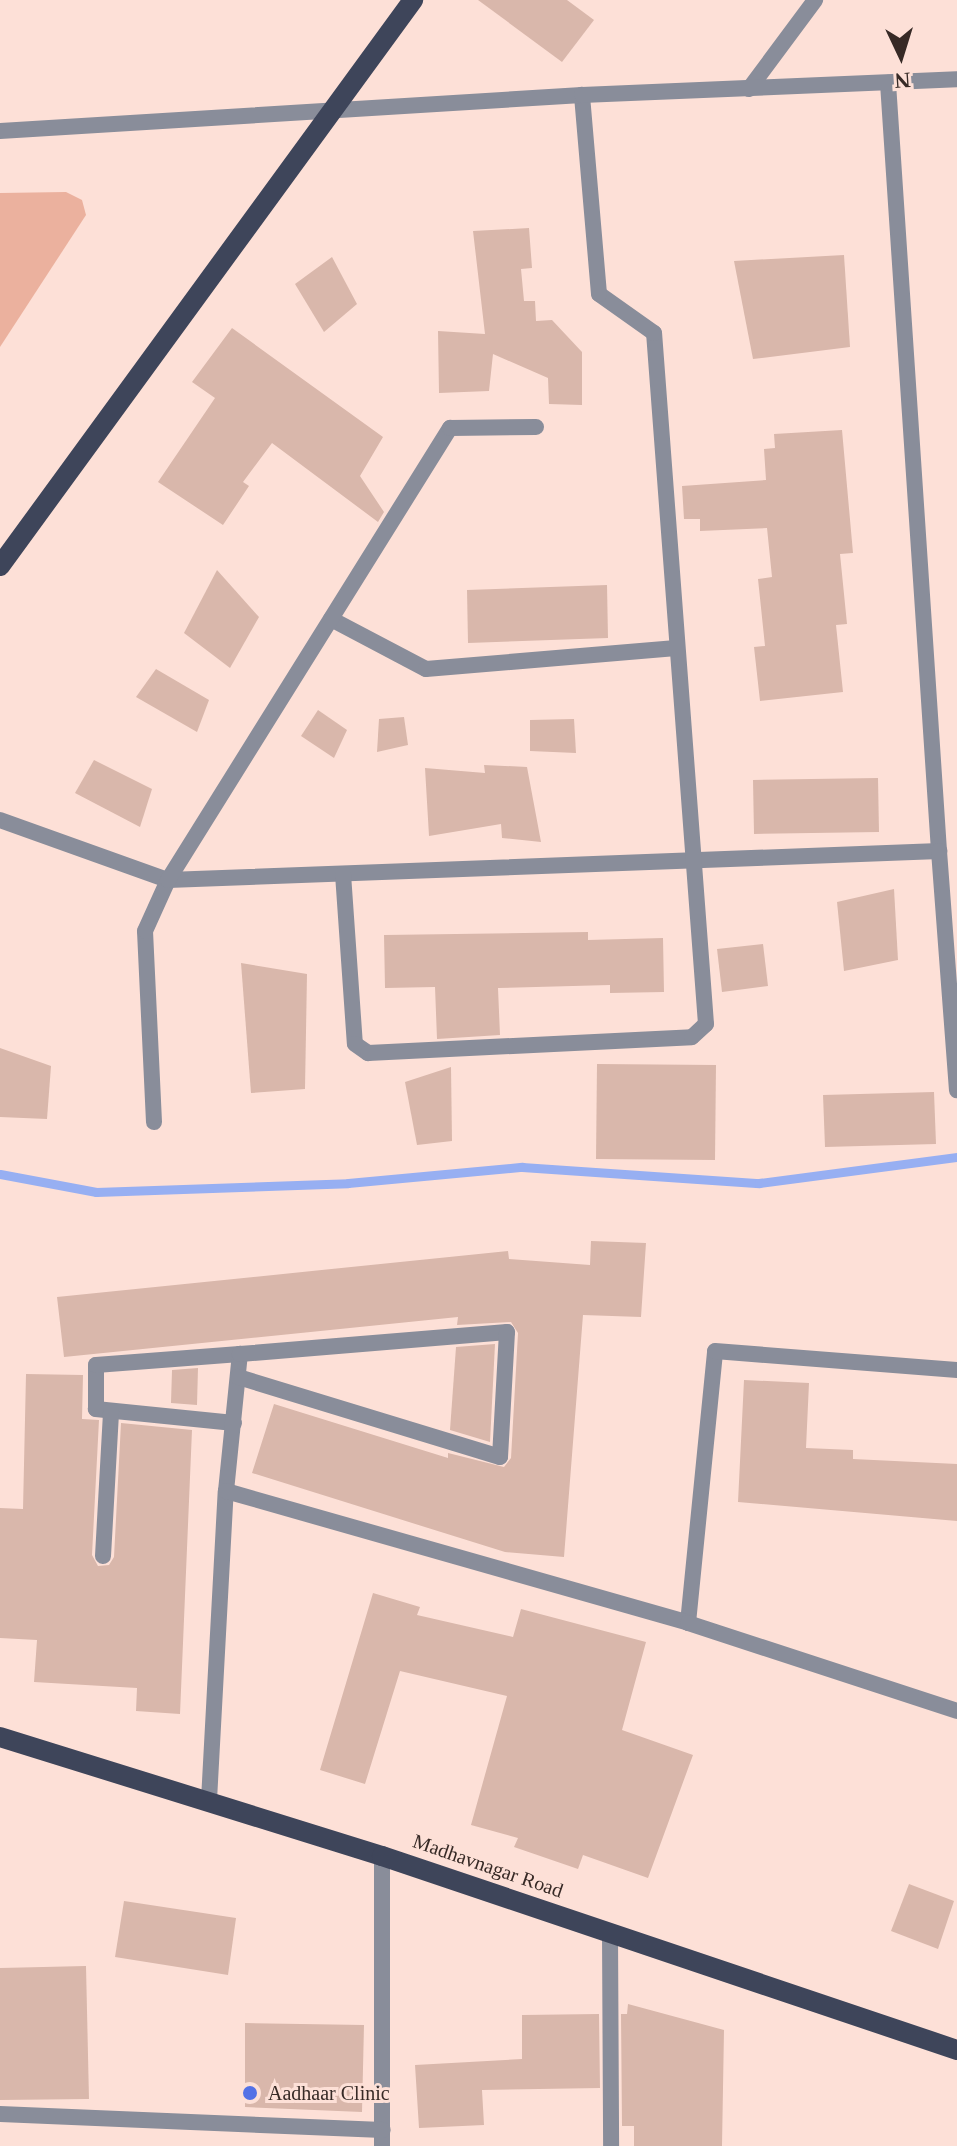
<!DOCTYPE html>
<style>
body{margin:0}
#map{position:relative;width:957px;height:2146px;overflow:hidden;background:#fde0d7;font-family:Georgia,serif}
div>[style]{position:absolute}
.green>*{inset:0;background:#ebb19e}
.stream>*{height:9px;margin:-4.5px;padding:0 4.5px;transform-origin:4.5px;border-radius:4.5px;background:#97aff2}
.building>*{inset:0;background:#d9b7ab}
.minor>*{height:16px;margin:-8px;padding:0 8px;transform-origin:8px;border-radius:8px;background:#898d9a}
.tertiary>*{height:16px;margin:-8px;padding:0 8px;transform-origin:8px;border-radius:8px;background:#898d9a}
.primary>*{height:20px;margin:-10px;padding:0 10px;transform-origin:10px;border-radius:10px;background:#3e455a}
.dots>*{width:22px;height:22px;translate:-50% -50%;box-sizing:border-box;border:4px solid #fde0d7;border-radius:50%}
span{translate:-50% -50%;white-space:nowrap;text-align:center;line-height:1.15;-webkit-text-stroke:6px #fde0d7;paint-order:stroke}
.street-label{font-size:20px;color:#372a26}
.poi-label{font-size:20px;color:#372a26}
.left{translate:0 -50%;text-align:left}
.north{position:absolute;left:861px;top:16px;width:80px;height:80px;-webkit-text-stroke:6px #fde0d7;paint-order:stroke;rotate:176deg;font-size:22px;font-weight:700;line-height:32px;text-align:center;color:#372a26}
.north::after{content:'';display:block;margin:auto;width:28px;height:36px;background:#372a26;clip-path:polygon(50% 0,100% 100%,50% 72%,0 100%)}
</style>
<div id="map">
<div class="green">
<i style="clip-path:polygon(66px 192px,82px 200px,86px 215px,0 347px,0 193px)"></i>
</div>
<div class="stream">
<i style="left:0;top:1174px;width:98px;rotate:10.6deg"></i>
<i style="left:96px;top:1192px;width:252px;rotate:-2deg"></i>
<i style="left:348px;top:1183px;width:175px;rotate:-5.3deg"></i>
<i style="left:522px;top:1167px;width:238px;rotate:3.9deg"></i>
<i style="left:759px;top:1183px;width:200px;rotate:-7.5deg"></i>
</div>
<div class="building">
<i style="clip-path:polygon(478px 0,567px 0,594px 20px,562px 62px)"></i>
<i style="clip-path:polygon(529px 228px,532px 268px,521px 269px,524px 301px,535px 301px,536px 321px,552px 320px,582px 352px,582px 405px,549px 404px,548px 378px,493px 354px,489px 391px,439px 393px,438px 331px,485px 334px,473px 231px)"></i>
<i style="clip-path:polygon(844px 255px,850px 347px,753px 359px,734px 261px)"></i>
<i style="clip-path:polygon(332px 257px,357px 304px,324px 332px,295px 284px)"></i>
<i style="clip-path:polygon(232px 328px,383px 437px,360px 476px,384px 512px,378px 522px,272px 443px,243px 482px,249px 486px,223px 525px,158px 482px,215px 398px,192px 382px)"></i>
<i style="clip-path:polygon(842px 430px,853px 553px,840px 554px,847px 624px,836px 625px,843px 692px,760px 701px,754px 647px,765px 646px,758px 579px,772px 577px,767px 528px,700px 531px,700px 519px,684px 519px,682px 486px,766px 480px,764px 449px,775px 448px,774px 434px)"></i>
<i style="clip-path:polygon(217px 570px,259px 617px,230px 668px,184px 633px)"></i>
<i style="clip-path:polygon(607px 585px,608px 638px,468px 643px,467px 590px)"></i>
<i style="clip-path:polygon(156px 669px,209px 700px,197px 732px,136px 697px)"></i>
<i style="clip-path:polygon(318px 710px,347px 730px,334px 758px,301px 736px)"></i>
<i style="clip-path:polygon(404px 717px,408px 745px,377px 752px,379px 719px)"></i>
<i style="clip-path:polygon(574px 719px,576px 753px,530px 751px,530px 720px)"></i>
<i style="clip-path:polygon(94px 760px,152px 789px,140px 827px,75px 793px)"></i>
<i style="clip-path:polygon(484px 765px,527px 767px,541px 842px,502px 838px,501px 824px,429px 836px,425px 768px,485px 773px)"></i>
<i style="clip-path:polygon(878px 778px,879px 832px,754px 834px,753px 780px)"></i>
<i style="clip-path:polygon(894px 889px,898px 960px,844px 971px,837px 902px)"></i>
<i style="clip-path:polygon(588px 932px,588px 940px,663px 938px,664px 992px,610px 993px,610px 985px,498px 988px,500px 1035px,437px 1039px,435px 987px,385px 988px,384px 935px)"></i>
<i style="clip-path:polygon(763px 944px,768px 986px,722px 992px,717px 949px)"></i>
<i style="clip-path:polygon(241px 963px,307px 974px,305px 1089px,251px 1093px)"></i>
<i style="clip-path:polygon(0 1048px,51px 1066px,47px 1119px,0 1117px)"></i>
<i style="clip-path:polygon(597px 1064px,716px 1065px,715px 1160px,596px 1159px)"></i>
<i style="clip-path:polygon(451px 1067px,452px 1141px,417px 1145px,405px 1082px)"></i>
<i style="clip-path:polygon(934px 1092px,936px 1144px,825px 1147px,823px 1095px)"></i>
<i style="clip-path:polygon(591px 1241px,646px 1243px,641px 1317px,583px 1315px,564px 1557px,505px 1552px,252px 1473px,274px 1404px,448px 1458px,448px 1453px,504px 1467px,511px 1458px,518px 1333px,511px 1322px,457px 1325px,458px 1317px,64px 1357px,57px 1297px,508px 1251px,509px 1259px,590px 1265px)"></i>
<i style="clip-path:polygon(495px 1344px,490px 1442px,450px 1430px,456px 1347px)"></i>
<i style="clip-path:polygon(198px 1368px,197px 1405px,171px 1403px,172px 1370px)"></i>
<i style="clip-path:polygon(26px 1374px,83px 1375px,82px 1419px,99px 1420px,92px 1555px,98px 1566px,109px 1565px,114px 1557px,121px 1423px,192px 1430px,180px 1714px,136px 1711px,137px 1688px,34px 1682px,37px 1640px,0 1638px,0 1508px,23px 1509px)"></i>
<i style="clip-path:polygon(744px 1380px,809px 1383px,806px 1448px,853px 1450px,853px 1459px,957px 1464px,957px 1521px,738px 1502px)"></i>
<i style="clip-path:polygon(373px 1593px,420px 1607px,417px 1615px,513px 1637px,521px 1609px,646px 1642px,622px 1730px,693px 1755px,648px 1878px,583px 1855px,578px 1869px,514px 1847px,518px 1838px,471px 1825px,507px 1696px,400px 1671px,365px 1784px,320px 1770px)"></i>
<i style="clip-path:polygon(909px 1884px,954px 1901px,938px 1949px,891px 1931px)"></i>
<i style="clip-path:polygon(124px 1901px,236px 1918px,228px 1975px,115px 1957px)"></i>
<i style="clip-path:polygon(86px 1966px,89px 2099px,0 2100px,0 1968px)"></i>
<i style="clip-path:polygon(628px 2004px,724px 2030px,722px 2146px,634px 2146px,634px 2126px,622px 2126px,621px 2014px,627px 2014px)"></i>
<i style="clip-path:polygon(599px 2014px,600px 2088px,482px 2090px,484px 2125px,419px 2128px,415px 2065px,522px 2059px,522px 2015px)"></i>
<i style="clip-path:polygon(245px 2023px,364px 2025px,362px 2112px,245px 2107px)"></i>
</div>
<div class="minor">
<i style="left:749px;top:89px;width:111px;rotate:-53.4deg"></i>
<i style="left:331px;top:619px;width:107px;rotate:27.8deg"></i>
<i style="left:426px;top:669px;width:251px;rotate:-4.8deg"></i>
<i style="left:0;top:820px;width:178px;rotate:19.7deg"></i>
<i style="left:168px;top:880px;width:772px;rotate:-2.15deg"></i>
<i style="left:939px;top:851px;width:770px;rotate:-93.8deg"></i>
<i style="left:939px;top:851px;width:240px;rotate:85.7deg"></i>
<i style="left:343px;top:874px;width:170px;rotate:86deg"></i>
<i style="left:355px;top:1044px;width:16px;rotate:35deg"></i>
<i style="left:368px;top:1053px;width:324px;rotate:-2.8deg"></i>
<i style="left:692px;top:1037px;width:19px;rotate:-43deg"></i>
<i style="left:706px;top:1024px;width:693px;rotate:-94.3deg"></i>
<i style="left:654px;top:333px;width:67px;rotate:-144.7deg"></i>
<i style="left:599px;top:294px;width:200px;rotate:-94.9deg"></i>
<i style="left:154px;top:1122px;width:191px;rotate:-92.7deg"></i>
<i style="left:145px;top:931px;width:56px;rotate:-65.7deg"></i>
<i style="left:168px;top:880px;width:533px;rotate:-58.04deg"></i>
<i style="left:450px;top:428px;width:86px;rotate:-0.7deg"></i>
<i style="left:234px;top:1423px;width:139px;rotate:-174.2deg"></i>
<i style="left:96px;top:1409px;width:44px;rotate:-90deg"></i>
<i style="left:96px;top:1365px;width:144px;rotate:-4.4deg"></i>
<i style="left:226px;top:1491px;width:138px;rotate:-84.2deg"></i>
<i style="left:240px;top:1354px;width:268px;rotate:-4.7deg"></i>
<i style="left:507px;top:1332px;width:125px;rotate:93.2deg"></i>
<i style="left:500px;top:1457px;width:274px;rotate:-163deg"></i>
<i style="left:103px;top:1556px;width:145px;rotate:-86.8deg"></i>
<i style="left:688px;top:1623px;width:273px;rotate:-84.3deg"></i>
<i style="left:715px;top:1351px;width:243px;rotate:4.5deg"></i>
<i style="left:209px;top:1800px;width:309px;rotate:-86.9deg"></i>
<i style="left:226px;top:1491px;width:480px;rotate:15.9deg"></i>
<i style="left:688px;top:1623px;width:283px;rotate:18.1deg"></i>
<i style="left:382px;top:1856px;width:290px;rotate:90deg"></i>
<i style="left:610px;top:1933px;width:213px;rotate:89.7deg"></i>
<i style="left:0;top:2114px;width:383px;rotate:2.4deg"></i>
</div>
<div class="tertiary">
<i style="left:0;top:131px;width:583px;rotate:-3.54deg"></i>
<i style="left:582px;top:95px;width:375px;rotate:-2.4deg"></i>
</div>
<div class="primary">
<i style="left:0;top:566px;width:701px;rotate:-53.88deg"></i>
<i style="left:0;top:1737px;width:400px;rotate:17.3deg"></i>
<i style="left:382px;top:1856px;width:607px;rotate:18.64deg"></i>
</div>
<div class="dots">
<i style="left:250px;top:2093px;background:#5371e6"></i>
</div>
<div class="street-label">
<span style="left:488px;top:1866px;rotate:19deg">Madhavnagar Road</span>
</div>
<div class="poi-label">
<span class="left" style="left:268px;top:2093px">Aadhaar Clinic</span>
</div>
<div class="north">N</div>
</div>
